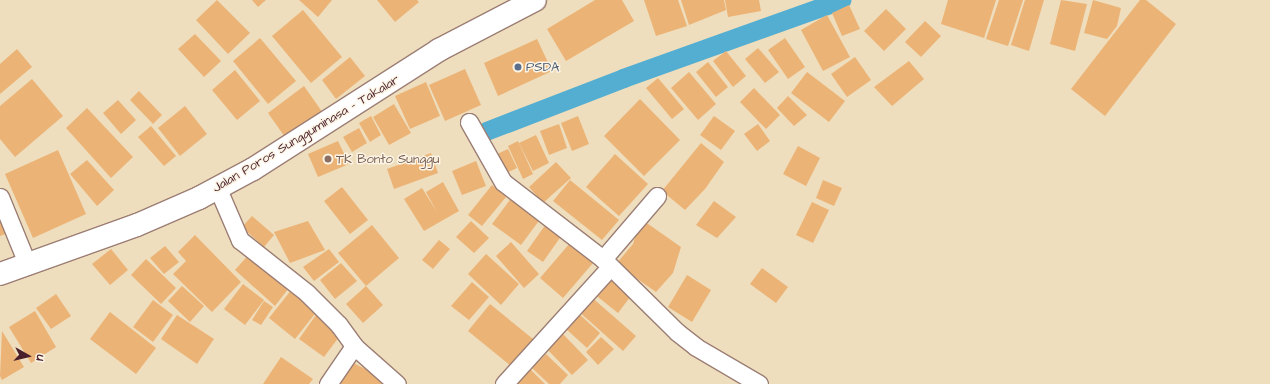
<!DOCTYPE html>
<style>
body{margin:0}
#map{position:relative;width:1270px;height:384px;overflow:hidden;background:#eedebd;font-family:"Architects Daughter",sans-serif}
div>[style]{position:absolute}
.canal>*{height:19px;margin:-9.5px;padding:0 9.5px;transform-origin:9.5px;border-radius:9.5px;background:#54aed1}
.building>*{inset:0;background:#ecb376}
.roads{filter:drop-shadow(1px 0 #9c7e74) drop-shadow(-1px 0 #9c7e74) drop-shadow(0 1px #9c7e74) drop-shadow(0 -1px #9c7e74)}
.street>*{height:17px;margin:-8.5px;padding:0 8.5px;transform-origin:8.5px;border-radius:8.5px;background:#fff}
.highway>*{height:22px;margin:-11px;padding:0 11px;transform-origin:11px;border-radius:11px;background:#fff}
.dots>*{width:11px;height:11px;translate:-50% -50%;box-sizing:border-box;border:2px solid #fcf5e5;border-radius:50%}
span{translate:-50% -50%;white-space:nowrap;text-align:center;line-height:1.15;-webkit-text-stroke:3px #fcf5e5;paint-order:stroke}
.service-label{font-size:13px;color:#4e5e75}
.left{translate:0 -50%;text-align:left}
.street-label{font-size:13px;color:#4a1f2b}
.education-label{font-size:13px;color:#785e54}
.north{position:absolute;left:8px;top:336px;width:40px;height:40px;-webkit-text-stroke:3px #fcf5e5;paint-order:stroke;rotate:98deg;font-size:11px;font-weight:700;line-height:16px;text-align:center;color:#4a1f2b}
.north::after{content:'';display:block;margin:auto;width:14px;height:18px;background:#4a1f2b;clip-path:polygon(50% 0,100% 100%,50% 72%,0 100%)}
</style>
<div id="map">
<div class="canal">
<i style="left:486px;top:131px;width:147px;rotate:-21.1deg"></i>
<i style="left:623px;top:78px;width:232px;rotate:-19.7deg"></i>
</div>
<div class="building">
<i style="clip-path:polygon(217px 0,250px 33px,228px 54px,196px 20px)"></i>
<i style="clip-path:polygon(252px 0,266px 0,258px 7px)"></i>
<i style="clip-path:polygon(299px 0,332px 0,318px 17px)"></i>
<i style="clip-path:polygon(377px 0,417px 0,419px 2px,395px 22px)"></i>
<i style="clip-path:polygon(595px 0,622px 0,634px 21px,566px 61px,547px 29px)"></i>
<i style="clip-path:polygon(644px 0,678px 0,687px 26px,656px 36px)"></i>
<i style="clip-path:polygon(681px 0,724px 0,726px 10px,689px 25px)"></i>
<i style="clip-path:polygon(725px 0,759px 0,761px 11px,728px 17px)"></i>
<i style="clip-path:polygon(948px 0,996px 0,984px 38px,941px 24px)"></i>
<i style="clip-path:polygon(999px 0,1023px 0,1008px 46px,986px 39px)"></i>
<i style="clip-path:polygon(1025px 0,1044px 0,1029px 51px,1011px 45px)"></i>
<i style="clip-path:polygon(1061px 0,1087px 4px,1075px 51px,1050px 44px)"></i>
<i style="clip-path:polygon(1093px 0,1121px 8px,1117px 26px,1107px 39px,1084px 33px)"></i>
<i style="clip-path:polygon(1140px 0,1146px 0,1176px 24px,1105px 116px,1071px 89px)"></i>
<i style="clip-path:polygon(849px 5px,860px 29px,842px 36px,832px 13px)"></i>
<i style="clip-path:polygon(886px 9px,906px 29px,884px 51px,864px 31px)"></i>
<i style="clip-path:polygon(303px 10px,342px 57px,311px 83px,272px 36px)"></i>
<i style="clip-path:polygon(827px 15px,850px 57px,823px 71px,801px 30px)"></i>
<i style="clip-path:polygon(925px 21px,941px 36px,921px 57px,905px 42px)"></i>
<i style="clip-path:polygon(195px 34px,221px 61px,204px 77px,178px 49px)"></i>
<i style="clip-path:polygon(260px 38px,296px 81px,268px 104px,233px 61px)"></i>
<i style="clip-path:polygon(785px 38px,805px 67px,788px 79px,768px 50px)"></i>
<i style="clip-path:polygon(537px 39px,552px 71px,498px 96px,484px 63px)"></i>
<i style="clip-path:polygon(758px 48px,779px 72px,765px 83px,745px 59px)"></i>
<i style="clip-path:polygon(17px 49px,32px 67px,0 94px,0 64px)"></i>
<i style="clip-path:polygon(726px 51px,746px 76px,733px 87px,713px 61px)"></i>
<i style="clip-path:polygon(350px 57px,365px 76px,336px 99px,322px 80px)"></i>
<i style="clip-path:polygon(855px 57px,871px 80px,847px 97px,831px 74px)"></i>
<i style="clip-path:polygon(909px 61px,924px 79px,892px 106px,874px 87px)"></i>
<i style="clip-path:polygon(708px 62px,728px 87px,716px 97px,696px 72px)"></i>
<i style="clip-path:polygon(465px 69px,481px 105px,445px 121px,429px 85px)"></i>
<i style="clip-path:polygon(235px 70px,260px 101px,237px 120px,212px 90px)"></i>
<i style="clip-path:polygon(689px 72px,716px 104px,698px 120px,671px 88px)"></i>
<i style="clip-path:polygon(807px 72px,845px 101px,829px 122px,791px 93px)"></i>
<i style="clip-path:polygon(658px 78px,684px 109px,672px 119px,646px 88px)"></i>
<i style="clip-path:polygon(32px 79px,63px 116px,15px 157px,0 139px,0 106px)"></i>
<i style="clip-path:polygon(426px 82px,440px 116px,410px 129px,395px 96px)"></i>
<i style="clip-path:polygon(304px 86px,323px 113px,287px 140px,268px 113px)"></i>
<i style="clip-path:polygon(754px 88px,780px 115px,766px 129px,740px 102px)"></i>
<i style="clip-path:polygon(139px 91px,162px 115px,153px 124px,130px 100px)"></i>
<i style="clip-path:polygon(788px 96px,807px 115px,794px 126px,777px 108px)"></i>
<i style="clip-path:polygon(640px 99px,680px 140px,644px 176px,604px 136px)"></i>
<i style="clip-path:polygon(118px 100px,136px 120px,121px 134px,103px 113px)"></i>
<i style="clip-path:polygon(394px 104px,411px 133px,389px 145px,373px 117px)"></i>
<i style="clip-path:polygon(185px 106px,207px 134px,180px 156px,158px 128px)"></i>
<i style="clip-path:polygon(87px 108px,133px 157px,111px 178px,66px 128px)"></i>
<i style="clip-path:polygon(371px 116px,381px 135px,370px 142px,359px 123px)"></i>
<i style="clip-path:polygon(578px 116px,589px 144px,572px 151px,561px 123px)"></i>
<i style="clip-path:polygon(714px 116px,735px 131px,721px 150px,700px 135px)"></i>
<i style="clip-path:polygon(559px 124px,567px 148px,549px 155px,540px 131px)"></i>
<i style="clip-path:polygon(758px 124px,770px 141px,757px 151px,744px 134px)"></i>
<i style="clip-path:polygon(151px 126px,176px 156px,164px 166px,138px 137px)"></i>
<i style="clip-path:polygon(359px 128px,367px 143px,352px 152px,343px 137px)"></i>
<i style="clip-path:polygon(536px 135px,549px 163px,533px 171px,519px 143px)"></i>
<i style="clip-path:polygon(338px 141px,349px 164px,318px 177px,308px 154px)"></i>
<i style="clip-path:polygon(518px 141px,533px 174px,523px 179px,508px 146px)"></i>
<i style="clip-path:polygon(701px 143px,724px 162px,705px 189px,685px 210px,662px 191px)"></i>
<i style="clip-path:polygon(798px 146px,820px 158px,806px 186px,783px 174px)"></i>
<i style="clip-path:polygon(508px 149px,517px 168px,502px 175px,493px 156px)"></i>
<i style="clip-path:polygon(58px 150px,86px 214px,33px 238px,5px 174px)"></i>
<i style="clip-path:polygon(431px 153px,438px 173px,394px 189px,387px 169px)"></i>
<i style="clip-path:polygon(615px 154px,648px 184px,619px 216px,586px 187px)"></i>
<i style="clip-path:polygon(87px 160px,114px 190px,97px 206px,70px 174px)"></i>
<i style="clip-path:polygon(476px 161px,486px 186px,462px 195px,452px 171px)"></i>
<i style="clip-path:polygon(556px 162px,571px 178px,543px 203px,529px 187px)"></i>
<i style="clip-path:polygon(570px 180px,619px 220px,602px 240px,553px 201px)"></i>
<i style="clip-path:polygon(823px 180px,842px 188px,834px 206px,816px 198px)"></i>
<i style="clip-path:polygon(443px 182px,459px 211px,424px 231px,404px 199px,422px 188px,437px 212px,426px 192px)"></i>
<i style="clip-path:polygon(492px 185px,506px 197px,482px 226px,468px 215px)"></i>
<i style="clip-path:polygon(342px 187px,368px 220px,350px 234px,324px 201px)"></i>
<i style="clip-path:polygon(512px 197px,541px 218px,521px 245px,492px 224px)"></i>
<i style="clip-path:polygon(714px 201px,736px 217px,717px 238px,696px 225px)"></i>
<i style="clip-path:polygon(812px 202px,829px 210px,813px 243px,796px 235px)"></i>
<i style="clip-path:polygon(0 209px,8px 233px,0 236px)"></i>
<i style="clip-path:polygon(252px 216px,274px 235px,264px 247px,242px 227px)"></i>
<i style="clip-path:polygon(641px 219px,681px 247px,673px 273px,656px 292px,616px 264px,633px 244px)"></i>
<i style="clip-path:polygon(308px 221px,325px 250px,290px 263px,274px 232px)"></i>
<i style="clip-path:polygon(471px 221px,489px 238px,474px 253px,456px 237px)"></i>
<i style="clip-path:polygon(548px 221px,564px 232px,543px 262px,527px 251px)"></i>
<i style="clip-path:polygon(372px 225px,399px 258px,366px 286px,338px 253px)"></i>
<i style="clip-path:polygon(195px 235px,241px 282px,212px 312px,173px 274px,186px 261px,178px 252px)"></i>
<i style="clip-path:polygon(439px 240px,450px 249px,433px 269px,422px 260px)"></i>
<i style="clip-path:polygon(511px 242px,539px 274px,524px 288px,496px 256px)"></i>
<i style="clip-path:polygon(570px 243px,593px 263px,563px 298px,540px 278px)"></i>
<i style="clip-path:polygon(165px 246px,179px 262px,164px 274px,150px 258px)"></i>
<i style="clip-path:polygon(111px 249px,128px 270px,110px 285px,92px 264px)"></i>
<i style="clip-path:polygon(329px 249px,339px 262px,314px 281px,303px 267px)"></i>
<i style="clip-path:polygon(251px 252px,292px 284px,275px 306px,235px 270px)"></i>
<i style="clip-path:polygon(486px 254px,519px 284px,501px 305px,468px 274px)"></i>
<i style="clip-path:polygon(146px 259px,176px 288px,161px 304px,131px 275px)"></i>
<i style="clip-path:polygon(341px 263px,357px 281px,335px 299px,320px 280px)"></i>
<i style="clip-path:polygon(762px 268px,788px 287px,776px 303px,750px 284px)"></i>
<i style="clip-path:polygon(609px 272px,634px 292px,618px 313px,593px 293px)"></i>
<i style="clip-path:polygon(687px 275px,711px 290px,692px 322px,668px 307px)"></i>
<i style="clip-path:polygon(472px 282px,489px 297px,469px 320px,451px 306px)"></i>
<i style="clip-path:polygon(243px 284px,264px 300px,245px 325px,224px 309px)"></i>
<i style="clip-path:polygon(182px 286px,204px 306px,190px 322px,168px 301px)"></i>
<i style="clip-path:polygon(366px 286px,383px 305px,363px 323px,346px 304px)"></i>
<i style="clip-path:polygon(292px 289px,318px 310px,295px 339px,269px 318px)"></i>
<i style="clip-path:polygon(56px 294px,71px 316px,51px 329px,36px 308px)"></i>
<i style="clip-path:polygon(589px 295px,636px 336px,623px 351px,576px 309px)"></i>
<i style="clip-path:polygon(153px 300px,173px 315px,153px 342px,133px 327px)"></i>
<i style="clip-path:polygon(264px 301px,273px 307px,261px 325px,252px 320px)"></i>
<i style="clip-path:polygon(490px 304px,533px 339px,511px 366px,468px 331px)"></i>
<i style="clip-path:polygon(35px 311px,56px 347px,31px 363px,9px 327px)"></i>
<i style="clip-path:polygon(110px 312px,156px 348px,136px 374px,90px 339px)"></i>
<i style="clip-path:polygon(318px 312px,342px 333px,324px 357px,299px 339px)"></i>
<i style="clip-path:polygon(578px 313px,600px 333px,587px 348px,565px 328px)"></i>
<i style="clip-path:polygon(177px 315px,214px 339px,197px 364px,161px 339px)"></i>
<i style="clip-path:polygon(2px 331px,24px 367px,2px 380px,0 376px)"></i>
<i style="clip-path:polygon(561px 332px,588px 360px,572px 375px,545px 347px)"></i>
<i style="clip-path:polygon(601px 337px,614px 349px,598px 365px,586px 352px)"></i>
<i style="clip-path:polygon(546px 354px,568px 375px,560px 384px,549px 384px,532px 368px)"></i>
<i style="clip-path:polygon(281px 357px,313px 379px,309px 384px,263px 384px)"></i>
<i style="clip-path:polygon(349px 361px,384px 378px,381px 384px,337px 384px)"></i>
<i style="clip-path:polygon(530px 369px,545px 384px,516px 384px)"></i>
</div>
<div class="roads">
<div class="street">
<i style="left:469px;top:122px;width:69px;rotate:60.5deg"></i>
<i style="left:503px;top:182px;width:126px;rotate:37.6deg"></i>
<i style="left:218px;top:189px;width:56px;rotate:66.7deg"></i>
<i style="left:240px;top:240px;width:85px;rotate:38.3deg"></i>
<i style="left:307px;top:293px;width:45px;rotate:45deg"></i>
<i style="left:339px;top:325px;width:26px;rotate:54deg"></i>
<i style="left:354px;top:346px;width:57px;rotate:41.5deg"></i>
<i style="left:657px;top:196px;width:83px;rotate:130.6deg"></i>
<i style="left:603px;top:259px;width:104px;rotate:44.6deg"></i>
<i style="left:677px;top:332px;width:24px;rotate:38deg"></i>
<i style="left:696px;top:347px;width:73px;rotate:30.4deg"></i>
<i style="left:0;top:197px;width:71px;rotate:67.8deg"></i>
<i style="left:328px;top:384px;width:46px;rotate:-55.6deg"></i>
<i style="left:504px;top:384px;width:158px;rotate:-47.8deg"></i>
</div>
<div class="highway">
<i style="left:0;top:274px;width:145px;rotate:-19.7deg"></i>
<i style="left:137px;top:225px;width:68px;rotate:-23.5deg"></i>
<i style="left:199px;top:198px;width:61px;rotate:-28.2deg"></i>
<i style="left:253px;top:169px;width:221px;rotate:-32.6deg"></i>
<i style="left:439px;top:50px;width:108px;rotate:-27.5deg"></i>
</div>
</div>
<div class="dots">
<i style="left:518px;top:67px;background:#5c6f8a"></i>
<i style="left:328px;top:159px;background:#8d6e63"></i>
</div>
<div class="service-label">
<span class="left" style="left:526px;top:67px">PSDA</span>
</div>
<div class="street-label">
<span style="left:306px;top:134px;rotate:-31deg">Jalan Poros Sungguminasa - Takalar</span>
</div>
<div class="education-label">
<span class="left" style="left:336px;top:159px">TK Bonto Sunggu</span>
</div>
<div class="north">U</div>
</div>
